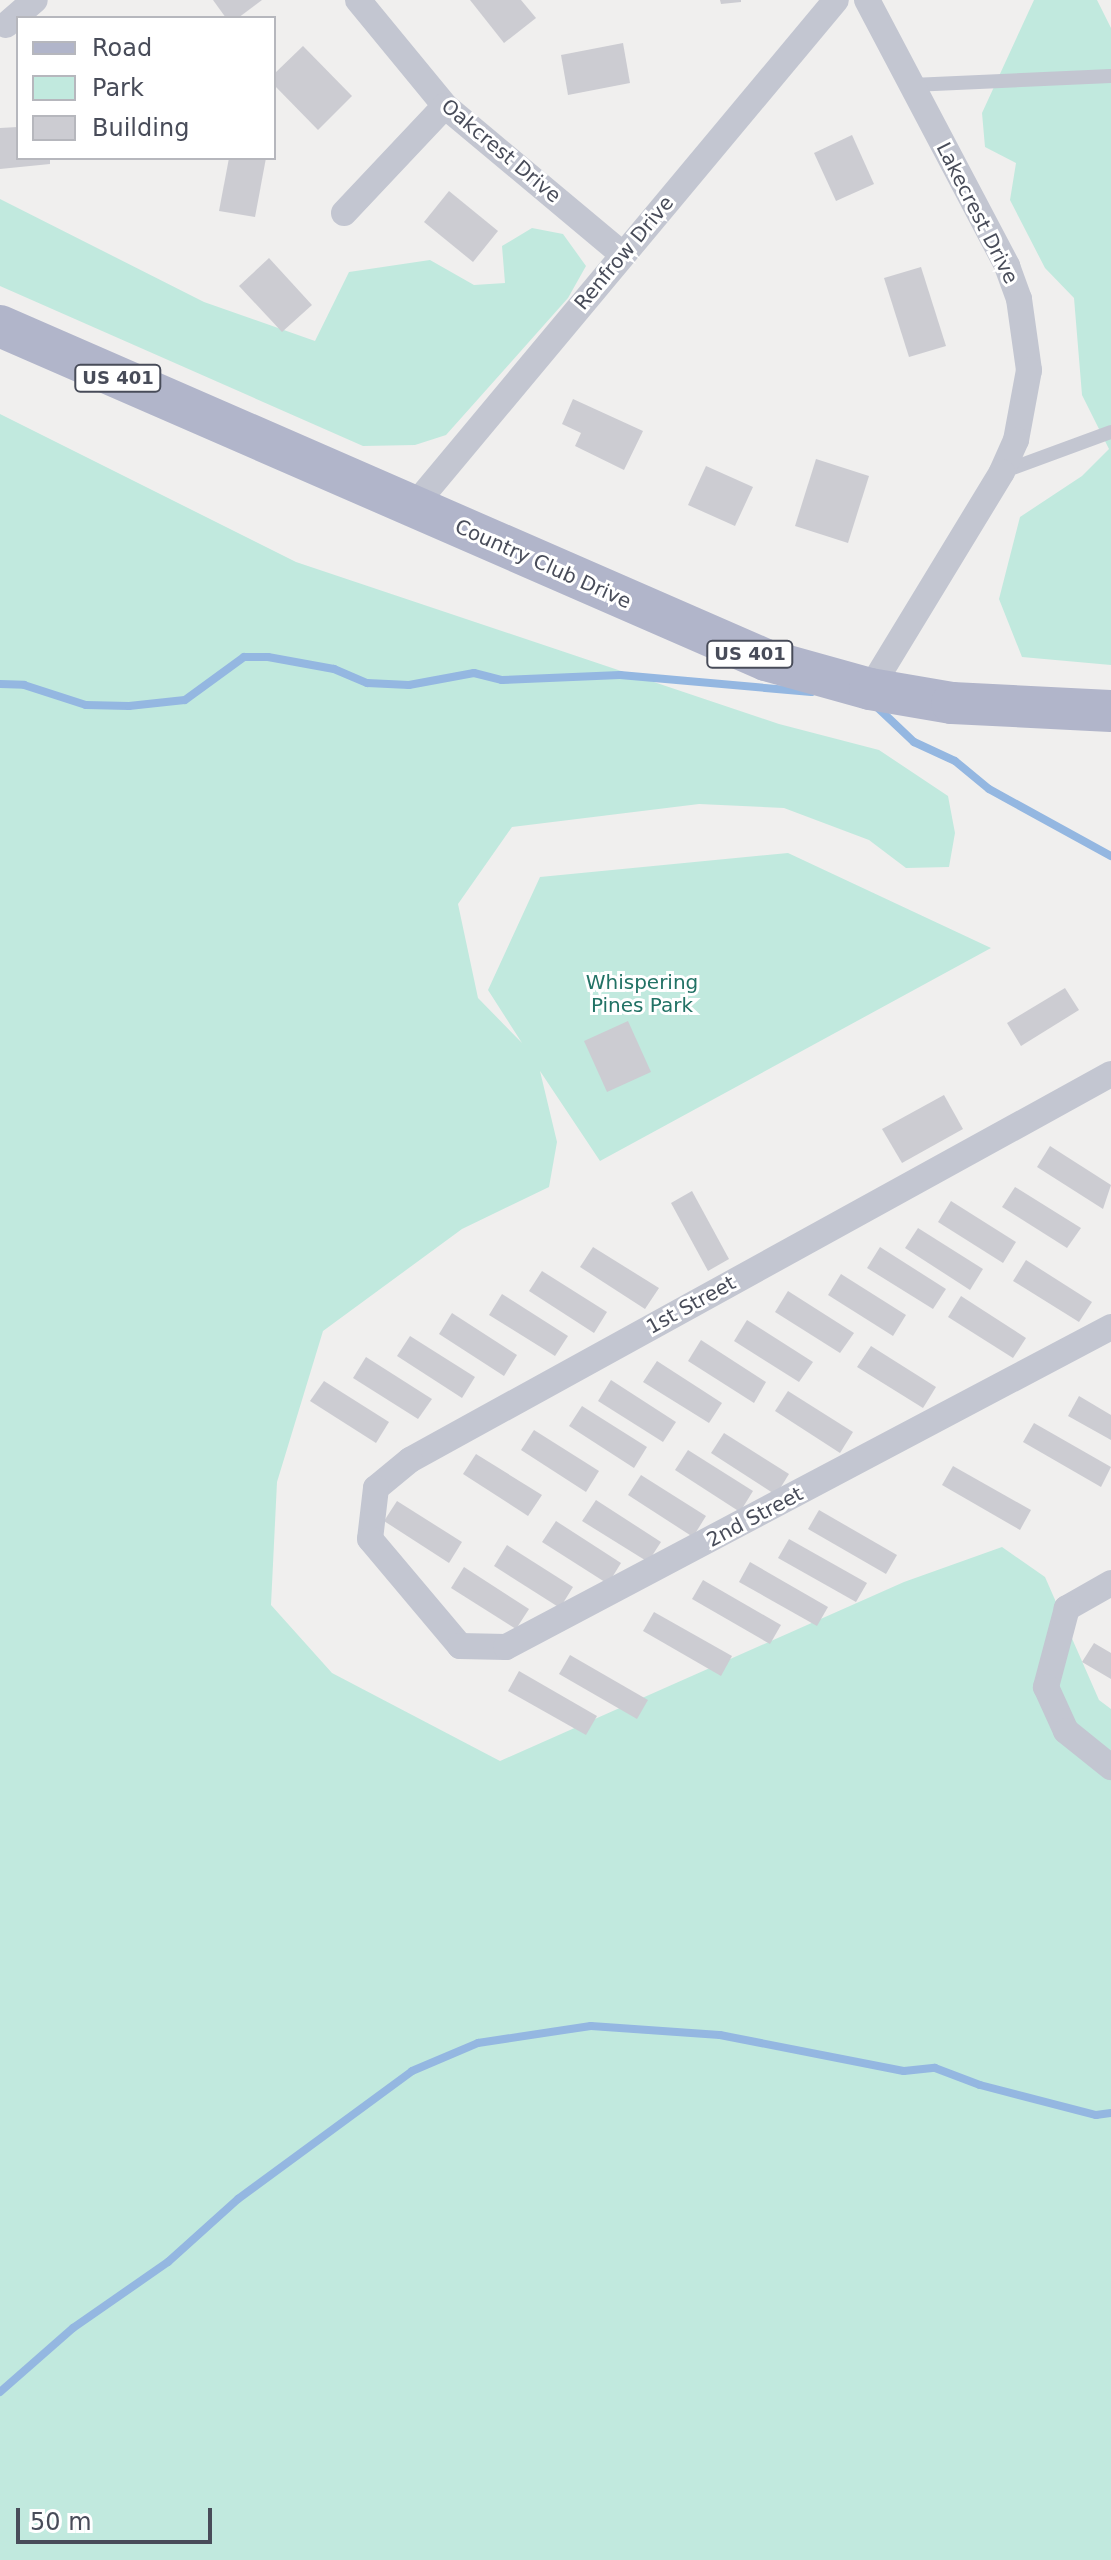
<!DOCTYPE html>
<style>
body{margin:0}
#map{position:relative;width:1111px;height:2560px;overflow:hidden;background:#f0efee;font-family:"DejaVu Sans",sans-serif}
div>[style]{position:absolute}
.green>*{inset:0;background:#c1e9de}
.stream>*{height:8px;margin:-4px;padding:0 4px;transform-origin:4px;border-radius:4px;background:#94b7e1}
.building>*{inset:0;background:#ccccd2}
.service>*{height:14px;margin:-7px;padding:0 7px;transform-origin:7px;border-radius:7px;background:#c3c6d1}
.minor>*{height:26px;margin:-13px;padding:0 13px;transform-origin:13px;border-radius:13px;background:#c3c6d1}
.primary>*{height:42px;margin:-21px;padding:0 21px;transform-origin:21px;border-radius:21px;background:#b1b5ca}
span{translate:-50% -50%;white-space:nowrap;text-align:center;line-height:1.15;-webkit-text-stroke:6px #fff;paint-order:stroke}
.shield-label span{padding:2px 6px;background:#fff;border:2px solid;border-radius:6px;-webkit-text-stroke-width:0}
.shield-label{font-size:18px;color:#484c59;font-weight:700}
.street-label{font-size:20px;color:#484c59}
.park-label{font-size:20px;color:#227265}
.legend{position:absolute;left:16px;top:16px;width:260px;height:144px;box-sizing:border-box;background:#fff;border:2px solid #b6b7bd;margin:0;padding:10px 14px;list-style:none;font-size:24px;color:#484c59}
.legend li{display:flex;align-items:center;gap:16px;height:40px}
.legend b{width:40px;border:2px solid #b6b7bd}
.scale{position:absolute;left:16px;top:2508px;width:196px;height:36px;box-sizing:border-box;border:4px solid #484c59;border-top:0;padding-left:10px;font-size:24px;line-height:28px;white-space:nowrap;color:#484c59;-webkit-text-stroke:6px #fff;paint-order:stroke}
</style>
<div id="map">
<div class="green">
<i style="clip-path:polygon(1034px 0,1097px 0,1111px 28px,1111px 665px,1022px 657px,999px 599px,1020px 517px,1082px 476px,1109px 449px,1082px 395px,1074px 298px,1045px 268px,1010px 200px,1016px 163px,985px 147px,982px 113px)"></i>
<i style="clip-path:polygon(0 199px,204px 302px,315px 341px,349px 272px,430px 260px,474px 285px,505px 283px,502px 246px,532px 228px,563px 234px,586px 266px,568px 298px,446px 435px,415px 445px,363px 446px,0 286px)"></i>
<i style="clip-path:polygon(0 414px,296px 562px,779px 724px,879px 750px,948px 796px,955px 833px,949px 867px,906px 868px,869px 840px,784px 808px,699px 804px,512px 827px,458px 904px,478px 998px,522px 1043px,488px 990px,540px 877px,788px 853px,991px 948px,600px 1161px,540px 1071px,557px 1142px,549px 1187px,462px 1229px,323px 1331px,277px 1482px,271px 1605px,332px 1673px,500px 1761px,904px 1582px,1002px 1547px,1045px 1577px,1099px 1700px,1111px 1709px,1111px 2560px,0 2560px)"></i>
</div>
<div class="stream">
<i style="left:0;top:684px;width:24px;rotate:2deg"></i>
<i style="left:24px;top:685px;width:65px;rotate:17.9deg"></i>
<i style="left:86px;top:705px;width:43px;rotate:1.3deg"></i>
<i style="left:129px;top:706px;width:56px;rotate:-6.1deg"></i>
<i style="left:185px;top:700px;width:73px;rotate:-36.1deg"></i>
<i style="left:244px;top:657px;width:24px"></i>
<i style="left:268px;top:657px;width:67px;rotate:10.3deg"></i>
<i style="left:334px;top:669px;width:36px;rotate:23deg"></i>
<i style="left:367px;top:683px;width:42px;rotate:2.7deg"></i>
<i style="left:409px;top:685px;width:66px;rotate:-10.5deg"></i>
<i style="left:474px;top:673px;width:29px;rotate:14deg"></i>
<i style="left:502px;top:680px;width:118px;rotate:-2.4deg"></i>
<i style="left:620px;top:675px;width:192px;rotate:5.1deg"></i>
<i style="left:877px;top:707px;width:51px;rotate:43.4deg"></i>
<i style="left:914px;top:742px;width:45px;rotate:24.9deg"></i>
<i style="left:955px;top:761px;width:44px;rotate:39.5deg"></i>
<i style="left:989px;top:789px;width:139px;rotate:28.8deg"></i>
<i style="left:0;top:2392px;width:97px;rotate:-41.2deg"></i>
<i style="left:73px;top:2328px;width:116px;rotate:-34.8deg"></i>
<i style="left:168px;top:2262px;width:94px;rotate:-42deg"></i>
<i style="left:238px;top:2199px;width:216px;rotate:-36.3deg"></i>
<i style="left:412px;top:2071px;width:72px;rotate:-23deg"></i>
<i style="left:478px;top:2043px;width:114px;rotate:-8.6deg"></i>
<i style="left:591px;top:2026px;width:129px;rotate:4deg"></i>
<i style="left:720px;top:2035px;width:187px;rotate:11.1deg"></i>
<i style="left:904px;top:2071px;width:31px;rotate:-6deg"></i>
<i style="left:935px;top:2068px;width:48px;rotate:20.7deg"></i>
<i style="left:980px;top:2085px;width:120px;rotate:14.5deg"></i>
<i style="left:1096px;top:2115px;width:15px;rotate:-8deg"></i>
</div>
<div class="building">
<i style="clip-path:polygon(213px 0,262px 0,238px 18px,226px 18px)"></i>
<i style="clip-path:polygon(470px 0,521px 0,536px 18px,504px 43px)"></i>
<i style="clip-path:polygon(720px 0,741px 0,741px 2px,721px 4px)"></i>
<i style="clip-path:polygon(623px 43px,630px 83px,568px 95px,561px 55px)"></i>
<i style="clip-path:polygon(303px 46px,352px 96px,318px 130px,274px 85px,274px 74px)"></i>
<i style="clip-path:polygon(18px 127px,18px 158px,50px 158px,50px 164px,0 169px,0 128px)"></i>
<i style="clip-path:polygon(852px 135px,874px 184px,836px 201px,814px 153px)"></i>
<i style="clip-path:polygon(229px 158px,266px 158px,255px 217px,219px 211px)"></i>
<i style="clip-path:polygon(449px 191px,498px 231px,473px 262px,424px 222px)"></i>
<i style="clip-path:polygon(269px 258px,312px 305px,282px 332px,239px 286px)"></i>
<i style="clip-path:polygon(921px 267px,946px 346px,909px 357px,884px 278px)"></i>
<i style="clip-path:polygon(573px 399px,643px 431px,624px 470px,575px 446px,581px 433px,562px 424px)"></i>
<i style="clip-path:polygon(816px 459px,869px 476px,848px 543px,795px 526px)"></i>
<i style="clip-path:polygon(706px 466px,753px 487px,735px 526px,688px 505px)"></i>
<i style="clip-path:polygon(1065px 988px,1079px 1010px,1021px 1046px,1007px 1023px)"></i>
<i style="clip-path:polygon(628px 1021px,651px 1072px,607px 1092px,584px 1041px)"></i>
<i style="clip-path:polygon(944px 1095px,963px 1129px,902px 1163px,882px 1129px)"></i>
<i style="clip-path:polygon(1050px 1146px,1111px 1185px,1103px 1209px,1037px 1167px)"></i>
<i style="clip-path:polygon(1015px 1187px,1081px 1228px,1067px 1248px,1002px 1207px)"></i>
<i style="clip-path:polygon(692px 1191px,729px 1259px,708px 1271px,671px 1203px)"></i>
<i style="clip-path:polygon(951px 1201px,1016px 1242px,1003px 1263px,938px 1222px)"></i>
<i style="clip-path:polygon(918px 1228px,983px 1269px,970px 1290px,905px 1248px)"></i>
<i style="clip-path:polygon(593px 1247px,659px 1288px,645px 1309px,580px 1267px)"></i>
<i style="clip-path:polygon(880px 1247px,946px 1289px,933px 1309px,867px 1268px)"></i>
<i style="clip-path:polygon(1026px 1260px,1092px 1302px,1079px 1322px,1013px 1281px)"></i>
<i style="clip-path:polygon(542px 1271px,607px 1312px,594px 1333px,529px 1291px)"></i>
<i style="clip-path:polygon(841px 1274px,906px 1315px,893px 1336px,828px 1295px)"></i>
<i style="clip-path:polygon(788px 1291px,854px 1333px,840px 1353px,775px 1312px)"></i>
<i style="clip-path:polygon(502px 1294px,568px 1336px,555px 1356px,489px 1315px)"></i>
<i style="clip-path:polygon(961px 1296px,1026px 1338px,1013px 1358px,948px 1317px)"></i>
<i style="clip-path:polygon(452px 1313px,517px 1355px,504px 1376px,439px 1334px)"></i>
<i style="clip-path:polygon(747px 1320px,813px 1362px,799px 1382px,734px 1341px)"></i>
<i style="clip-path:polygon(410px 1336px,475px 1377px,462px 1398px,397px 1356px)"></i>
<i style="clip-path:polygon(701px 1340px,766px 1382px,754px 1403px,688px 1361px)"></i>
<i style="clip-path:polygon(871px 1346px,936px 1387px,923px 1408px,857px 1367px)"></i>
<i style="clip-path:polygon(366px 1357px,432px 1399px,418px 1419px,353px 1378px)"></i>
<i style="clip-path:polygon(657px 1361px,722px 1403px,709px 1423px,643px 1382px)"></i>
<i style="clip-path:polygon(611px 1380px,676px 1422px,663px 1442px,598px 1401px)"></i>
<i style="clip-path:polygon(324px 1381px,389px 1422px,376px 1443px,310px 1401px)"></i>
<i style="clip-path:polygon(788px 1391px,853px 1432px,840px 1453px,775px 1411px)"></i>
<i style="clip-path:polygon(1079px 1396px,1111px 1415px,1111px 1440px,1068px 1416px)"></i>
<i style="clip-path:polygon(582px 1406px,647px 1447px,634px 1468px,569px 1426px)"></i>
<i style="clip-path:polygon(1034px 1423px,1111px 1467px,1101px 1487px,1023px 1442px)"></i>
<i style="clip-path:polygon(534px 1430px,599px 1471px,586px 1492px,521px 1450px)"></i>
<i style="clip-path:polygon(724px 1433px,789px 1474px,776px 1495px,711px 1453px)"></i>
<i style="clip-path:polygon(688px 1450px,753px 1491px,740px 1512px,675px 1470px)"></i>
<i style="clip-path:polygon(476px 1454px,542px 1495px,528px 1516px,463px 1474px)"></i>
<i style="clip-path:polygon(953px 1466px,1031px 1510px,1020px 1530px,942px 1485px)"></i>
<i style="clip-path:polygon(641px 1475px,706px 1516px,693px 1537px,628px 1495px)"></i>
<i style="clip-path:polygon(596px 1500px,661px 1542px,648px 1562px,582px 1521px)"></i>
<i style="clip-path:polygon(397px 1501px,462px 1542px,449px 1563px,384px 1521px)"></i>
<i style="clip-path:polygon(819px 1510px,897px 1555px,886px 1574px,808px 1529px)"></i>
<i style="clip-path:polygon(556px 1521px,621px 1563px,608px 1584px,542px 1542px)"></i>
<i style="clip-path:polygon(789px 1539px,867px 1583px,856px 1602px,778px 1558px)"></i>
<i style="clip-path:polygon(507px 1545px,573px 1587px,560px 1608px,494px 1566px)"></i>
<i style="clip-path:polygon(750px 1562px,828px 1607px,817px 1626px,739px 1582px)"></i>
<i style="clip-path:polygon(464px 1567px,529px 1609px,516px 1629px,451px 1588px)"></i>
<i style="clip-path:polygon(703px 1580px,781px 1625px,770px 1644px,692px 1599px)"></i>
<i style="clip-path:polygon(654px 1612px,732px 1656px,721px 1676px,643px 1631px)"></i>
<i style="clip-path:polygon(1094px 1643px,1111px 1653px,1111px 1679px,1082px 1662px)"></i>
<i style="clip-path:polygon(570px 1655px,648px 1700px,637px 1719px,559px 1674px)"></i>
<i style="clip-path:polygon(519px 1671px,597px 1716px,586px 1735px,508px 1691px)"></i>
</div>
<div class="service">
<i style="left:912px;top:85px;width:199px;rotate:-2.6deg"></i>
<i style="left:1002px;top:472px;width:116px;rotate:-20.2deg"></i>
</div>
<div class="minor">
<i style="left:358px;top:0;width:137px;rotate:50.6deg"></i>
<i style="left:445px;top:106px;width:232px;rotate:39.9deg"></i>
<i style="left:867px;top:0;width:301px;rotate:62.2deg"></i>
<i style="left:1007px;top:266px;width:35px;rotate:70deg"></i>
<i style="left:1019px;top:299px;width:72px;rotate:82deg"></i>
<i style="left:1029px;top:370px;width:71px;rotate:100.5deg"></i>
<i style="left:1016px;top:440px;width:35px;rotate:114deg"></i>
<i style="left:1002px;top:472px;width:254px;rotate:121.3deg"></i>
<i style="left:6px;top:25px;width:38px;rotate:-41deg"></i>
<i style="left:344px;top:213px;width:147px;rotate:-46.7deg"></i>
<i style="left:413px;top:507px;width:660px;rotate:-50.16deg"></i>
<i style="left:1111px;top:1074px;width:800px;rotate:151.16deg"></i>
<i style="left:410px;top:1460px;width:44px;rotate:140.5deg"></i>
<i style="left:376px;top:1488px;width:51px;rotate:96.7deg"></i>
<i style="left:370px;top:1539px;width:140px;rotate:49.9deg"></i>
<i style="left:460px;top:1646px;width:46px;rotate:1.2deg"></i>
<i style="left:506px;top:1647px;width:684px;rotate:-27.88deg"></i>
<i style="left:1111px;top:1583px;width:51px;rotate:150.4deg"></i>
<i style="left:1067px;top:1608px;width:82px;rotate:104.9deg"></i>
<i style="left:1046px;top:1687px;width:48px;rotate:65.6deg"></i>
<i style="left:1066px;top:1731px;width:58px;rotate:38.7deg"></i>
</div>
<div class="primary">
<i style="left:0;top:326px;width:836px;rotate:23.56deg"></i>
<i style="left:766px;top:660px;width:108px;rotate:15.6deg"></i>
<i style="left:870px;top:689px;width:83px;rotate:9.7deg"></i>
<i style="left:952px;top:703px;width:159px;rotate:2.9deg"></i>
</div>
<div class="shield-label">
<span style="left:118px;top:378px">US 401</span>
<span style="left:750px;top:654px">US 401</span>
</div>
<div class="street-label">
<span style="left:501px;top:151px;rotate:40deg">Oakcrest Drive</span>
<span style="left:977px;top:213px;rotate:63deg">Lakecrest Drive</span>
<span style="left:624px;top:253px;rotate:-50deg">Renfrow Drive</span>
<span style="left:543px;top:564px;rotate:24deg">Country Club Drive</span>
<span style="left:691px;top:1305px;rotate:-29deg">1st Street</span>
<span style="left:755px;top:1517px;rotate:-28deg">2nd Street</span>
</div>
<div class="park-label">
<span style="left:642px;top:994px">Whispering<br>Pines Park</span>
</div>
<ul class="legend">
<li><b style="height:10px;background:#b1b5ca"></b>Road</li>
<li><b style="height:22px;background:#c1e9de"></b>Park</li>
<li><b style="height:22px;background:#ccccd2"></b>Building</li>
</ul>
<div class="scale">50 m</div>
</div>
